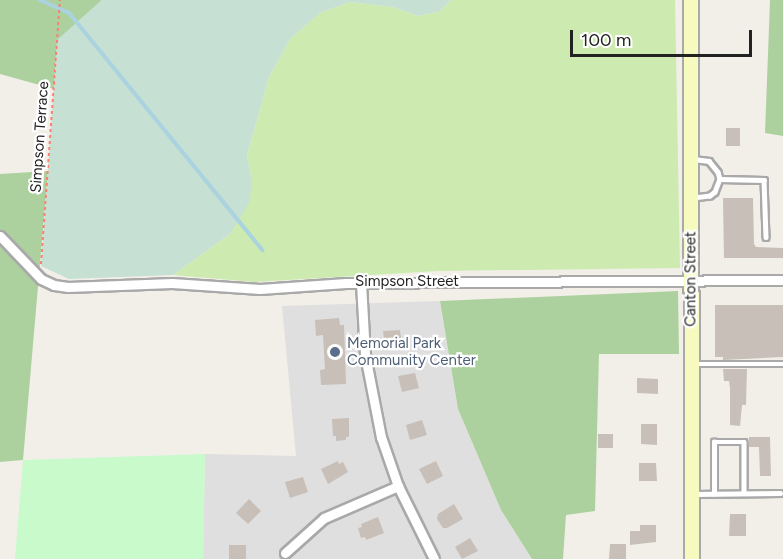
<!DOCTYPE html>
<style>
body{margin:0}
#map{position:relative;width:783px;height:559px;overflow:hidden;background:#f2efe9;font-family:Figtree,sans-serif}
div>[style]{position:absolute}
.residential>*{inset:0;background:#e0dfdf}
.grass>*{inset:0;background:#cdebb0}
.forest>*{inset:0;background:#add19e}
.wetland>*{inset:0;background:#c6e0d4}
.park>*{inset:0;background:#c8facc}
.stream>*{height:4px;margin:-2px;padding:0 2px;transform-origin:2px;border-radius:2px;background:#aad3df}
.building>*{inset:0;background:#c7bfb8}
.path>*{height:2px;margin-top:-1px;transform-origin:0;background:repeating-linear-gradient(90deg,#fa8072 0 3px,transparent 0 6px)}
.roads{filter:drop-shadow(2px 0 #a9a9a9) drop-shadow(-2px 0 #a9a9a9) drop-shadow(0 2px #a9a9a9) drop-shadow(0 -2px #a9a9a9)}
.service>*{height:4.5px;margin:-2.25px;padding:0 2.25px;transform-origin:2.25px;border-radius:2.25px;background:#fff}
.minor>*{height:9px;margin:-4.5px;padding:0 4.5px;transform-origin:4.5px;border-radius:4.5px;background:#fff}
.secondary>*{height:14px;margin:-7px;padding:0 7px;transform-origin:7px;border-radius:7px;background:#f7fabf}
.dots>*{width:16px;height:16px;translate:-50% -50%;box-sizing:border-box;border:3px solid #fff;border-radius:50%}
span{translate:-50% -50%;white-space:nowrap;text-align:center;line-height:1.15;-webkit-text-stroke:4.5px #fff;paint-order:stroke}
.street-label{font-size:15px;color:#222}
.service-label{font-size:15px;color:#4e5e75}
.left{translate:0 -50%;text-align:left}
.scale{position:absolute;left:570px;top:30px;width:182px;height:27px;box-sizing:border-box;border:3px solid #222;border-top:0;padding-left:8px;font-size:18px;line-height:21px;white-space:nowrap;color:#222;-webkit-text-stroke:4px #fff;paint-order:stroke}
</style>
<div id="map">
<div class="residential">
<i style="clip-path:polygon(440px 301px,458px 409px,501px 510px,532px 559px,203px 559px,205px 454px,296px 456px,282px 306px)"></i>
</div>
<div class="grass">
<i style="clip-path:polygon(451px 0,675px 0,680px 268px,438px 271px,254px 282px,173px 275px,230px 234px,252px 182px,247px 155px,269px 77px,290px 39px,320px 13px,350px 2px,393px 7px,418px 16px,440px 11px)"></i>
</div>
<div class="forest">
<i style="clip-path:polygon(0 0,102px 0,58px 40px,54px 89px,0 74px)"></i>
<i style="clip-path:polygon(770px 0,783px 0,783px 136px,765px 133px)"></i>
<i style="clip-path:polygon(48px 171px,23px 460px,0 462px,0 174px)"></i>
<i style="clip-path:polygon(678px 291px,679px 354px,599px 354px,595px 511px,566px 515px,563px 559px,532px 559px,501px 510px,458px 409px,440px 301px)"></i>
</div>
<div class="wetland">
<i style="clip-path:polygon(102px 0,451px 0,440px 11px,418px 16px,393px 7px,350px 2px,320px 13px,290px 39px,269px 77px,247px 155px,252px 182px,249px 203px,230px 234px,173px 275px,69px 279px,41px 266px,57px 40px)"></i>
</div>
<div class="park">
<i style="clip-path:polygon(205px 454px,203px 559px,15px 559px,23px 460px)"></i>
</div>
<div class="stream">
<i style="left:40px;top:0;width:32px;rotate:24deg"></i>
<i style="left:69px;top:13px;width:306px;rotate:50.8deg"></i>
</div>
<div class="building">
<i style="clip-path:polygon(726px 128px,740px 128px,740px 146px,726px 146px)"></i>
<i style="clip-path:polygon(723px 198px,753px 198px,754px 244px,756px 247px,783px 248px,783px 258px,724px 258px)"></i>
<i style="clip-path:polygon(715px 305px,783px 305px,783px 357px,723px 360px,723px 357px,715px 357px)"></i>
<i style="clip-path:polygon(339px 318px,340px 325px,344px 325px,346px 384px,321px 385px,320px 370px,325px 369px,323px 335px,316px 336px,315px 320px)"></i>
<i style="clip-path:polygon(400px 330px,402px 345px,385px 346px,383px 331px)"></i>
<i style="clip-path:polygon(723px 369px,747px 369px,746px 405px,742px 405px,740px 426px,730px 425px,730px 388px,729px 381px,724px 381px)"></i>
<i style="clip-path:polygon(415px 373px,419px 388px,402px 392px,398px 376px)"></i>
<i style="clip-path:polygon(637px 378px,658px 379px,658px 394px,637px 393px)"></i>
<i style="clip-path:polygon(349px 418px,349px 437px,346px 437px,346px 440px,336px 441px,336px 436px,333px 436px,332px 419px)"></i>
<i style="clip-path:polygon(422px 420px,427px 435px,410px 440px,406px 425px)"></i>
<i style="clip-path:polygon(641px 424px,657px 424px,657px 445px,641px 444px)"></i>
<i style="clip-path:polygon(598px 434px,613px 434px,613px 448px,598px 448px)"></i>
<i style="clip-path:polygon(749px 437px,770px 437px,771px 476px,760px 476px,759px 447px,749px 447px)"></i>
<i style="clip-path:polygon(338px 461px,339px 464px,343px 462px,348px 472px,328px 484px,321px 469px)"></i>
<i style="clip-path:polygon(436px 461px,443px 476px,427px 484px,419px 469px)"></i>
<i style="clip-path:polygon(639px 463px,656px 463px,657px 481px,639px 481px)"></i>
<i style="clip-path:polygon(303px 477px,308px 492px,290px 498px,285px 482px)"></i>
<i style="clip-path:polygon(249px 499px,261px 511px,248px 524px,236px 513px)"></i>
<i style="clip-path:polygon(454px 504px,463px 519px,447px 528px,443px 528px,437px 519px,438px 514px)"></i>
<i style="clip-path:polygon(730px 514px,746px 514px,746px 536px,729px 536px)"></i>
<i style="clip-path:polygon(378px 517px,384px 533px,366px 540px,365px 537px,361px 538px,358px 528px,362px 527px,361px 524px)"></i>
<i style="clip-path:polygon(640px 525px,656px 525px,656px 542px,630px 545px,630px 531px,640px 531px)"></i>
<i style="clip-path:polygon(470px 538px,478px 551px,462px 559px,455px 547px)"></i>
<i style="clip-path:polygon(610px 544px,626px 544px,626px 559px,609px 559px)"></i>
<i style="clip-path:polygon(229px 545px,246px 545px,246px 559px,229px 559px)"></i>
</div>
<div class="path">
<i style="left:41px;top:264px;width:265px;rotate:-85.9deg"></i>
</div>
<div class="roads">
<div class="service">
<i style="left:693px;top:159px;width:16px;rotate:7deg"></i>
<i style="left:709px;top:161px;width:14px;rotate:51deg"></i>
<i style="left:718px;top:172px;width:7px;rotate:74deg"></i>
<i style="left:720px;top:179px;width:14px;rotate:111deg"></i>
<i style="left:715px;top:192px;width:6px;rotate:141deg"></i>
<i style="left:710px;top:196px;width:17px;rotate:173deg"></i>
<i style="left:720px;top:179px;width:44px;rotate:1.3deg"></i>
<i style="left:764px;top:180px;width:57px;rotate:88deg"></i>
<i style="left:694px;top:364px;width:89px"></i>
<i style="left:695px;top:494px;width:85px;rotate:-0.7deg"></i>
<i style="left:714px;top:494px;width:52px;rotate:-90deg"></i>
<i style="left:714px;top:442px;width:30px"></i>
<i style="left:744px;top:442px;width:51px;rotate:90deg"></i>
</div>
<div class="minor">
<i style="left:0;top:236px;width:59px;rotate:46.4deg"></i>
<i style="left:41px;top:279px;width:14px;rotate:25deg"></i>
<i style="left:54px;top:285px;width:14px;rotate:8deg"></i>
<i style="left:68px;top:287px;width:104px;rotate:-2.2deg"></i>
<i style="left:172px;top:283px;width:88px;rotate:3.9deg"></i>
<i style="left:260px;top:289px;width:86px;rotate:-4deg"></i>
<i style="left:346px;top:283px;width:437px;rotate:-0.4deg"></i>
<i style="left:361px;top:283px;width:72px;rotate:86.8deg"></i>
<i style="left:365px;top:355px;width:84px;rotate:79deg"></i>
<i style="left:381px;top:437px;width:52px;rotate:70.9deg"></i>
<i style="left:398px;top:486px;width:81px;rotate:63.7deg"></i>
<i style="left:285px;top:553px;width:52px;rotate:-41.9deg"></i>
<i style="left:324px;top:518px;width:81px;rotate:-23.4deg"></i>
</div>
<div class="secondary">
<i style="left:691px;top:0;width:559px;rotate:89.9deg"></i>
</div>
</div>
<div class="dots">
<i style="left:335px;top:352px;background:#5c6f8a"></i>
</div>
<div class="street-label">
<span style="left:40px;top:137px;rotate:-86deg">Simpson Terrace</span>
<span style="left:691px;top:279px;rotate:-90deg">Canton Street</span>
<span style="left:407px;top:282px">Simpson Street</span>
</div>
<div class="service-label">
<span class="left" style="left:347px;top:352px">Memorial Park<br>Community Center</span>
</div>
<div class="scale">100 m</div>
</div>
